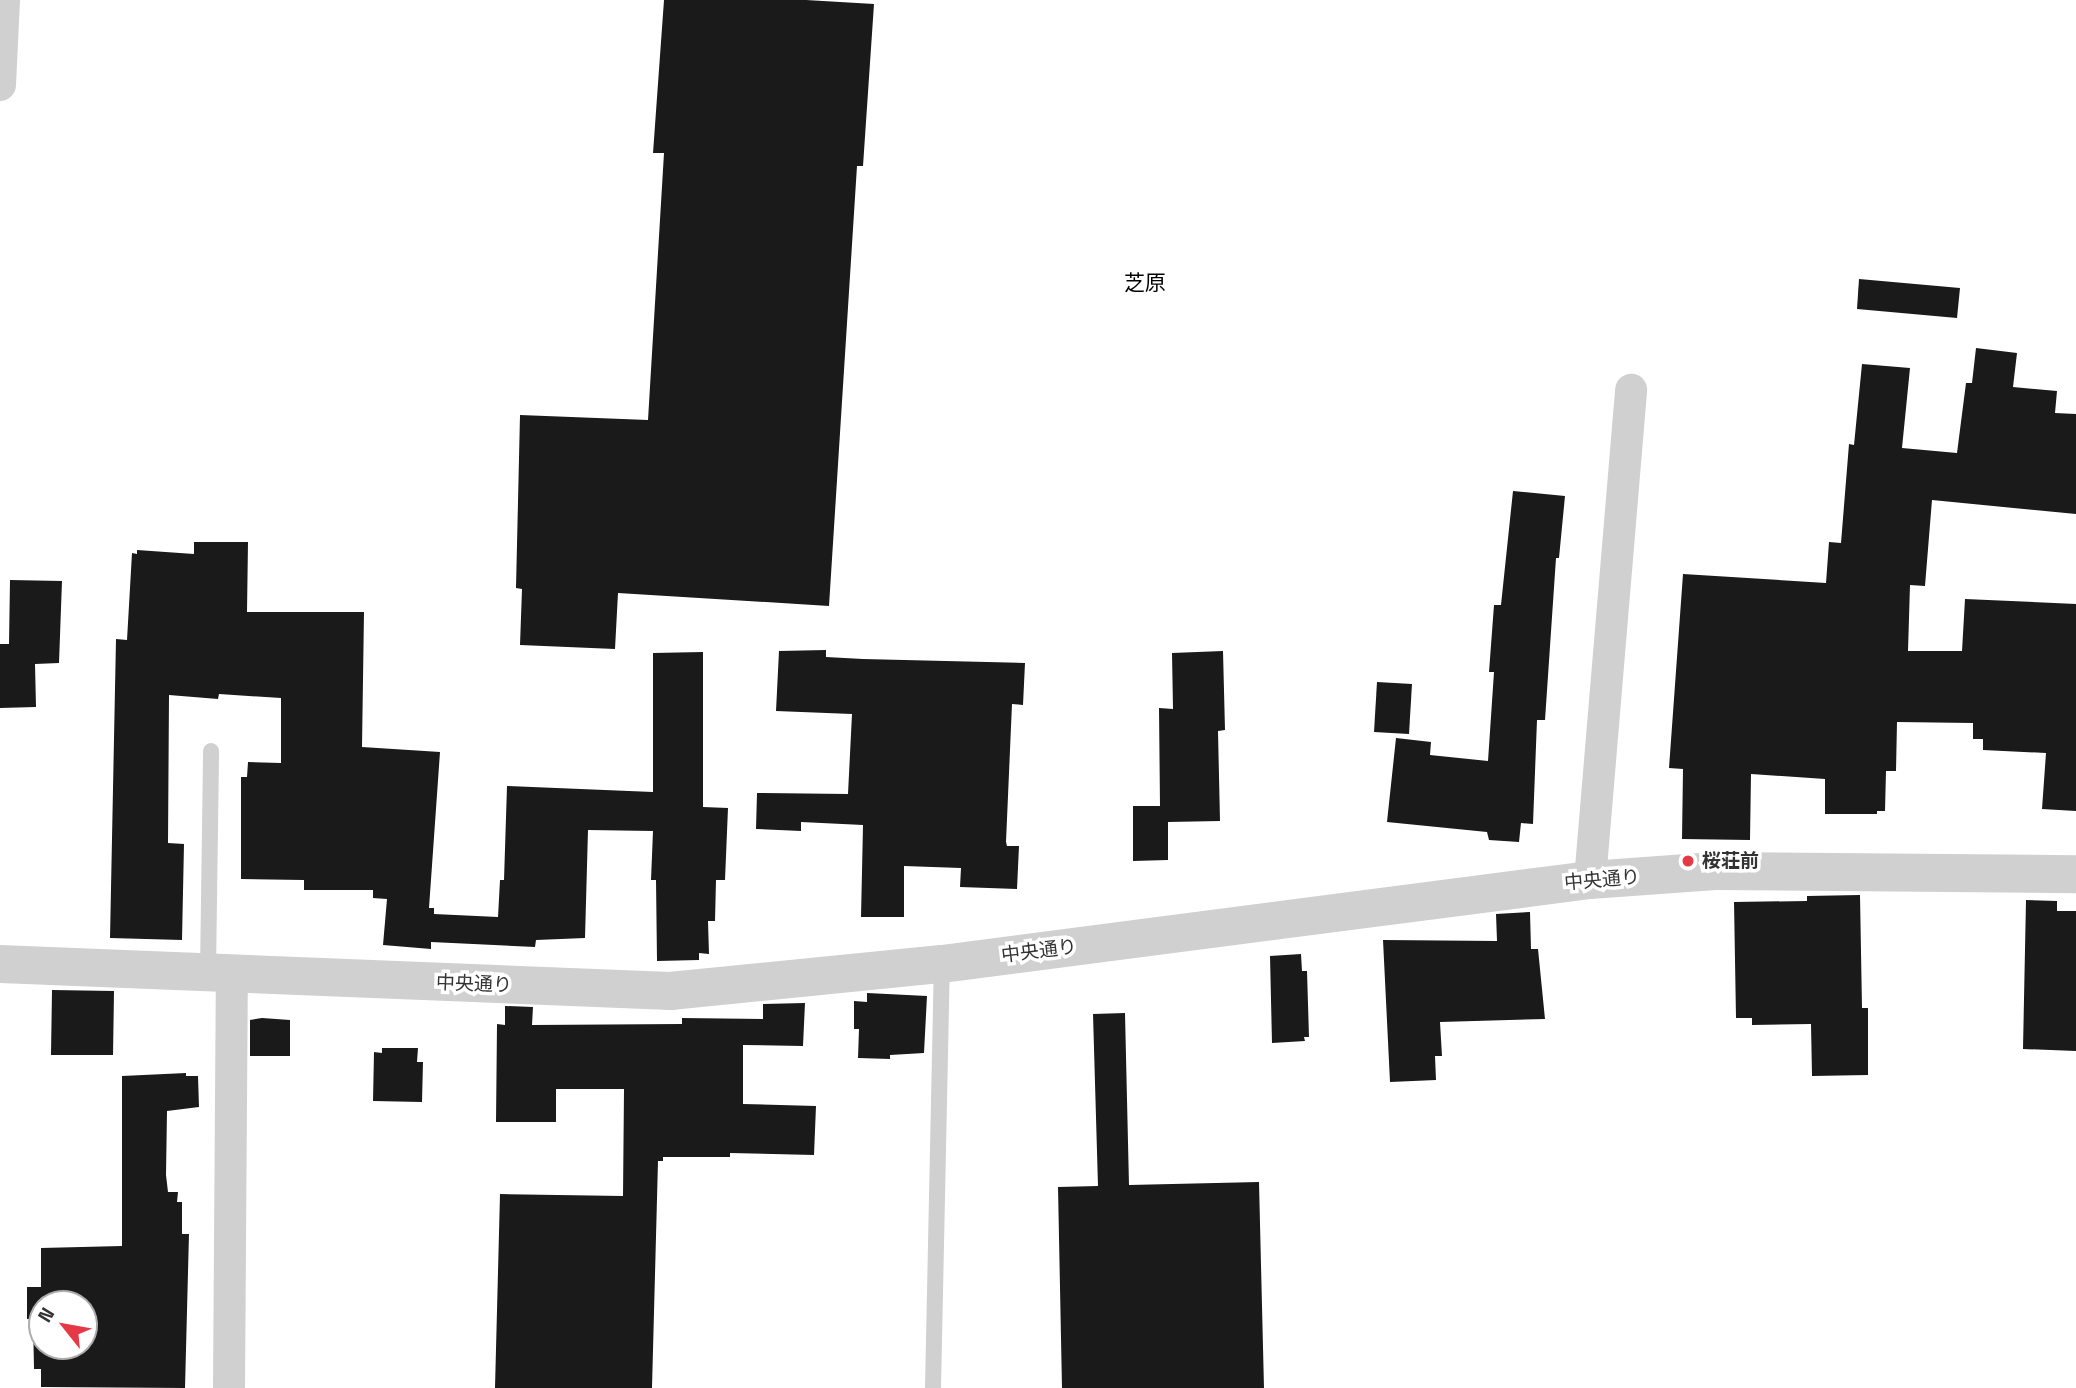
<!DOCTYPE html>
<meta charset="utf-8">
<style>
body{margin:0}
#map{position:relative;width:2076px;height:1388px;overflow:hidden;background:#fff;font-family:"Space Grotesk","Noto Sans JP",sans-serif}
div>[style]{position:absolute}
.building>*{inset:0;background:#1a1a1a}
.service>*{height:16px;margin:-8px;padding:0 8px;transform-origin:8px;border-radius:8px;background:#d0d0d0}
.minor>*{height:32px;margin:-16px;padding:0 16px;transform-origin:16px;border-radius:16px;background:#d0d0d0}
.tertiary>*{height:38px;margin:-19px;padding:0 19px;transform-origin:19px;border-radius:19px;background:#d0d0d0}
.dots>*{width:19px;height:19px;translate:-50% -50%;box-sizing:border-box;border:4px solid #fff;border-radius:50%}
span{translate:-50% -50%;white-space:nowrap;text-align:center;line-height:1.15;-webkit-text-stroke:7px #fff;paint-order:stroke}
.poi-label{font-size:19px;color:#333;font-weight:700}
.left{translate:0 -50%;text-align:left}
.street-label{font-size:19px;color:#333}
.neighbourhood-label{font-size:21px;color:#000}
.north{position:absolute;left:28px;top:1290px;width:70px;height:70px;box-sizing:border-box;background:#fff;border:2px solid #adadad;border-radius:50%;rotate:301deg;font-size:19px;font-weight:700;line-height:28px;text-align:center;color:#333}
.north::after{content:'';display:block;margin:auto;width:24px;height:32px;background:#e63946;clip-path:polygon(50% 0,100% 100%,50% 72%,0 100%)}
</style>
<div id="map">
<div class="building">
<i style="clip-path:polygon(664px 0,806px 0,874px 4px,863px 166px,857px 166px,829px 606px,618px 593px,615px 649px,520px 645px,522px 589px,516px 588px,520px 415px,648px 420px,664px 153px,653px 153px)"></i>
<i style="clip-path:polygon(1859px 279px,1960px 288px,1957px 318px,1857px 309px)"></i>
<i style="clip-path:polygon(1976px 348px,2017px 353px,2013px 387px,2057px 391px,2055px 413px,2076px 414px,2076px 514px,1932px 500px,1925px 586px,1910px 585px,1908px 651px,1962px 651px,1965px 599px,2076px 604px,2076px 811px,2042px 809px,2046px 753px,1983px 750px,1983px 739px,1973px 739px,1973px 723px,1897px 722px,1896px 771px,1886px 771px,1885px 811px,1877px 811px,1877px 814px,1825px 814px,1825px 779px,1751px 774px,1750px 840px,1682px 839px,1683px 769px,1669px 768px,1683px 574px,1826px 583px,1829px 542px,1841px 543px,1849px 444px,1854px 445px,1862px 364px,1910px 368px,1902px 448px,1957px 453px,1966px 383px,1972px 383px)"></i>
<i style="clip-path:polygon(1513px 491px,1565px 496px,1559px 558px,1556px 558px,1545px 720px,1537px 720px,1533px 824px,1521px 823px,1519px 842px,1489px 840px,1487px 832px,1387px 822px,1396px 738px,1431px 742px,1430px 755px,1488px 761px,1494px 672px,1489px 672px,1494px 605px,1501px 605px)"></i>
<i style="clip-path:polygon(194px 542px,248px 542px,247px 612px,364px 612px,362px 747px,440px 752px,429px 908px,434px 908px,434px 914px,498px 917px,500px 880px,504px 880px,507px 786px,653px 792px,653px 653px,703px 652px,703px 807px,728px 808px,725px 880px,716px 880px,715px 921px,708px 921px,709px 954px,699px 953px,699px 960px,657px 961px,656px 880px,651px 880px,653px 831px,588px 830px,585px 938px,536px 940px,535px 947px,431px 942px,431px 949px,383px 945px,387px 899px,373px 898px,373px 890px,304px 890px,304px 880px,241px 879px,241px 777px,247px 777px,248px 762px,281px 763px,281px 698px,219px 694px,218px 699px,169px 695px,168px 843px,184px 844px,182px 940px,110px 938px,116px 639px,127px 640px,132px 553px,137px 554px,137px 550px,194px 554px)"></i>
<i style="clip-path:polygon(10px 580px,62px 581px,59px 663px,35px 664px,36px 707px,0 708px,0 644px,9px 644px)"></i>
<i style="clip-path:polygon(826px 650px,826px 657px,863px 659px,1025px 663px,1023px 705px,1012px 704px,1006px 842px,1007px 846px,1019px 846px,1017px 889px,960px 887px,961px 868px,904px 866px,904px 917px,861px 917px,863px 825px,801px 822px,801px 831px,756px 829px,757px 793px,848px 794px,852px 714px,776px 711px,779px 651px)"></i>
<i style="clip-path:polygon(1223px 651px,1225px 730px,1218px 731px,1220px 821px,1168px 822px,1168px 860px,1133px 861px,1133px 806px,1160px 806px,1159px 708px,1173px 709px,1172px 653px)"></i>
<i style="clip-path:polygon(1377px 682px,1412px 684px,1409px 734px,1374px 732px)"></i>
<i style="clip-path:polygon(1860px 895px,1862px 1008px,1868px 1008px,1868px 1075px,1812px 1076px,1811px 1024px,1752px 1025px,1752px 1018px,1736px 1018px,1734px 902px,1807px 901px,1807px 896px)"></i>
<i style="clip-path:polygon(2026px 900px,2057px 901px,2057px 911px,2076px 911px,2076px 1051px,2023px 1049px)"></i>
<i style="clip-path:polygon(1530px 912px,1531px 949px,1538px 949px,1545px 1019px,1440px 1022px,1442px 1056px,1435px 1056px,1436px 1080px,1390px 1082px,1383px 940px,1497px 941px,1496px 914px)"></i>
<i style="clip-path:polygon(1301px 954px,1302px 971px,1307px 971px,1309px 1037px,1304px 1037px,1305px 1041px,1272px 1043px,1270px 956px)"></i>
<i style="clip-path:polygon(52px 990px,114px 991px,113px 1055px,51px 1055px)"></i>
<i style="clip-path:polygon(867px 993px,927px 996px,924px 1053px,890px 1055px,890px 1059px,858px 1058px,859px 1029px,854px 1029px,854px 1001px,867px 1002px)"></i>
<i style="clip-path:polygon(805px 1003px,803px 1046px,743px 1045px,743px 1104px,816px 1106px,814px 1155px,730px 1153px,730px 1157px,663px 1157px,663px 1161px,658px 1161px,652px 1388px,495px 1388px,500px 1194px,623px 1196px,624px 1089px,556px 1089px,556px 1122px,496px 1122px,497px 1024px,505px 1025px,505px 1006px,533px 1007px,532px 1025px,682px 1024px,682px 1018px,763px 1019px,763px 1004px)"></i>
<i style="clip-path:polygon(1125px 1013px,1129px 1185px,1259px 1182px,1264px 1388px,1062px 1388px,1058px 1187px,1098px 1186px,1093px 1014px)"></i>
<i style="clip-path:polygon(262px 1018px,290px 1020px,290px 1056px,250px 1056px,250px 1020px)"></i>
<i style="clip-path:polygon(382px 1048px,418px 1048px,417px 1062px,423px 1062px,422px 1102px,373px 1101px,374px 1052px,382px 1053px)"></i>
<i style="clip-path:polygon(evenodd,186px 1073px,186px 1076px,198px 1076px,199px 1107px,167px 1111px,166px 1175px,168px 1192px,178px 1192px,177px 1202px,182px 1202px,182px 1234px,189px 1234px,185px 1388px,41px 1387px,41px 1369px,34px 1369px,33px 1319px,27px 1319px,27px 1287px,41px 1287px,41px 1248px,122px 1246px,122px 1076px,186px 1073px,42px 1304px,84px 1304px,84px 1346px,42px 1346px,42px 1304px)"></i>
</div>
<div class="service">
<i style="left:208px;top:972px;width:221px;rotate:-89.2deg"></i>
<i style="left:933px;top:1388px;width:424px;rotate:-88.8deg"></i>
</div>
<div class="minor">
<i style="left:0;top:85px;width:85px;rotate:-87.3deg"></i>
<i style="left:1590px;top:880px;width:492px;rotate:-85.2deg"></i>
<i style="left:229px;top:1388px;width:414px;rotate:-89.6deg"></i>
</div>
<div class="tertiary">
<i style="left:0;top:964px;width:671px;rotate:2.31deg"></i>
<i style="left:670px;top:991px;width:273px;rotate:-5.7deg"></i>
<i style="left:942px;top:964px;width:653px;rotate:-7.39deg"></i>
<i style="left:1590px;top:880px;width:125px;rotate:-4.1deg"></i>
<i style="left:1715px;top:871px;width:361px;rotate:0.5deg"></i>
</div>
<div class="dots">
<i style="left:1688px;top:861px;background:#e63946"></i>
</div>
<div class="poi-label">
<span class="left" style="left:1702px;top:861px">桜荘前</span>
</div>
<div class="street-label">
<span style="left:1602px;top:880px;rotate:-5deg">中央通り</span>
<span style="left:1039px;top:951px;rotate:-7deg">中央通り</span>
<span style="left:474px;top:984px;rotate:2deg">中央通り</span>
</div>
<div class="neighbourhood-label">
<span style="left:1145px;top:283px">芝原</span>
</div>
<div class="north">N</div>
</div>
